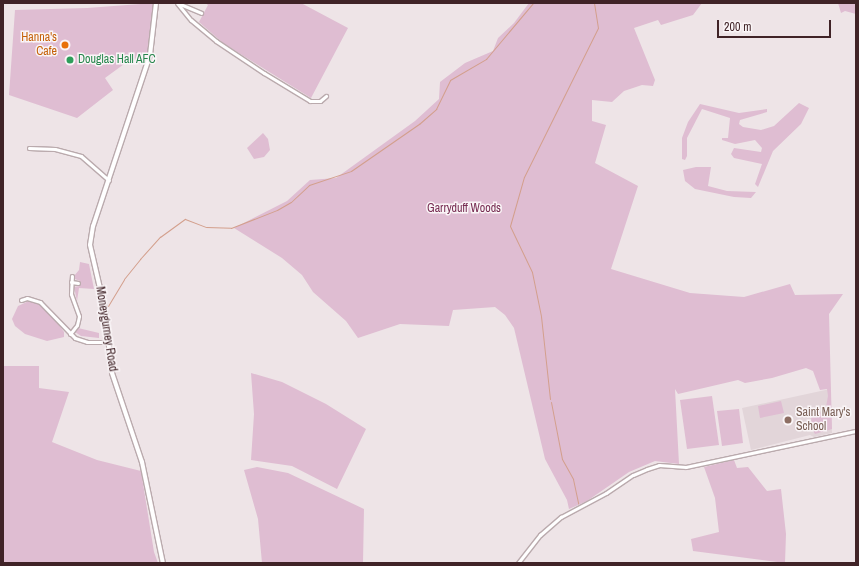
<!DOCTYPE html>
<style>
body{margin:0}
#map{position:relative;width:859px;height:566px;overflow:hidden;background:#eee4e7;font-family:"Archivo Narrow",sans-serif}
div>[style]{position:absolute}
.built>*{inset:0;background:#e2d5d9}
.green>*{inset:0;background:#dfbdd2}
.stream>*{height:1px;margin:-0.5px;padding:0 0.5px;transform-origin:0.5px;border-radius:0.5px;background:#d39f8c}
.roads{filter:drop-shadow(1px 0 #baaaad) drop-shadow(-1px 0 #baaaad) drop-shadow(0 1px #baaaad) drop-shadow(0 -1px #baaaad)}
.minor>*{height:3px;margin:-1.5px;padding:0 1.5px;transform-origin:1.5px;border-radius:1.5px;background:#fff}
.tertiary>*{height:4px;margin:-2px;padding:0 2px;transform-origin:2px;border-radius:2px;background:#fff}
.dots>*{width:11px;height:11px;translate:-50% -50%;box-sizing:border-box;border:2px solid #faf5f7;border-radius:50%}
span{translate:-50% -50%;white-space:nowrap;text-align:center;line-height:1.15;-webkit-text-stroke:3px #faf5f7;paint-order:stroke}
.food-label{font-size:12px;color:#c56008}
.right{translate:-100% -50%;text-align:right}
.leisure-label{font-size:12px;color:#27864d}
.left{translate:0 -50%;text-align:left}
.park-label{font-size:12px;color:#772c52}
.street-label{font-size:12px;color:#402327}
.education-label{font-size:12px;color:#785e54}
.frame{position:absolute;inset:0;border:4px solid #402327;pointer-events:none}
.scale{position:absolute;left:717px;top:20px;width:114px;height:18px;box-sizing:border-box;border:2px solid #402327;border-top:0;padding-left:5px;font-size:12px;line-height:14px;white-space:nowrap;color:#402327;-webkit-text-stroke:3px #faf5f7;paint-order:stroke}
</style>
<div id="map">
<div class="built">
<i style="clip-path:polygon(830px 389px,832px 433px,814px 437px,810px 435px,751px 450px,742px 408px)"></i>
</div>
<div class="green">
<i style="clip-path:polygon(154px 3px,149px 49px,144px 61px,131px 59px,105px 78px,113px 90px,77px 118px,9px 95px,15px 10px,87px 8px)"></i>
<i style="clip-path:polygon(205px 3px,301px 3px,348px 28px,311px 98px,223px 43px,199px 22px,208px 5px)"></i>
<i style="clip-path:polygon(529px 3px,702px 3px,693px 15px,661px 25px,658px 20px,634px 28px,655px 80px,653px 86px,642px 85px,624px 91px,612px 102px,592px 100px,592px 121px,606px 125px,595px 163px,638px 186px,611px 269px,690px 293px,744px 297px,790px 284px,795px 295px,843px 294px,829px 314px,832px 429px,815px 434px,812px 429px,811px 416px,825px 412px,828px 396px,827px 389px,820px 390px,813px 371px,806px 368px,772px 378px,745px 383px,738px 380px,678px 394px,675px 389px,679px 464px,655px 461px,629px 472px,587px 501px,569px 509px,567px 500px,545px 459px,514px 328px,505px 315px,495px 307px,453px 310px,449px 326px,400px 324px,358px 338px,346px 321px,313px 292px,302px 275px,282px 258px,234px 228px,287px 201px,310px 180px,336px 178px,415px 121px,439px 99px,440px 82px,465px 63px,493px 51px,498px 38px,514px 23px)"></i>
<i style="clip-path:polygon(838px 3px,856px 3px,856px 14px,845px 11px,841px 13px)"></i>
<i style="clip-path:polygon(799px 103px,809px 108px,801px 124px,773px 151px,758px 187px,755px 184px,762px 164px,734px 158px,731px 154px,734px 148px,761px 152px,762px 148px,755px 140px,735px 144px,722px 140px,722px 138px,728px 138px,730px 118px,702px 109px,687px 138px,687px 156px,685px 160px,682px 159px,682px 138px,688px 122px,700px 104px,739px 113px,767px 109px,767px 112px,740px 120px,739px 124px,743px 127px,761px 130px,774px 126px)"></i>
<i style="clip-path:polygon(263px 133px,268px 139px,270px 150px,264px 157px,254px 159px,247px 148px)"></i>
<i style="clip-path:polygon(696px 167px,711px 167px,708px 186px,727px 191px,756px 192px,751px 198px,734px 197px,695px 189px,685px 181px,683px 170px)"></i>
<i style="clip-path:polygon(80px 262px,89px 264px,94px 289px,79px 288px,77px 301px,74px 287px,79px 286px,80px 281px,75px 279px,74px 276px,79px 270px)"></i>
<i style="clip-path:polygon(31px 300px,38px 302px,52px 315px,64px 332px,64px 337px,47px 341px,25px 334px,15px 326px,12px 319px,18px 306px)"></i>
<i style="clip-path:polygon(78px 328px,99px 333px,99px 338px,81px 336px,75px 332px)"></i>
<i style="clip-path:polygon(3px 366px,39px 366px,39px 388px,69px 392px,52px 442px,97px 460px,141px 471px,154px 552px,158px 563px,3px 563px)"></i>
<i style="clip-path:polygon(251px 373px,282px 382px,326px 404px,366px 429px,337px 489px,292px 466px,251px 460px,254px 414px)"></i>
<i style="clip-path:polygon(712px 396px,719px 445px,687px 449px,680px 400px)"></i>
<i style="clip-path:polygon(781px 401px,784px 413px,760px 418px,758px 406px)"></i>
<i style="clip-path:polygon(739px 409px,743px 443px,722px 446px,717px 411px)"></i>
<i style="clip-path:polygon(734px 460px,737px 468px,748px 467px,767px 491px,781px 489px,786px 534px,785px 563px,693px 551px,691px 539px,719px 532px,715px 498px,704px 467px)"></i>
<i style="clip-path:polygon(257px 467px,288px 473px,364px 509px,363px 563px,262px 563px,258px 519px,244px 470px)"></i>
</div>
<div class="stream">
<i style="left:108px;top:306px;width:31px;rotate:-59deg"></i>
<i style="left:124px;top:279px;width:26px;rotate:-51deg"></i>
<i style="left:140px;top:259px;width:30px;rotate:-48deg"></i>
<i style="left:160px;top:237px;width:31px;rotate:-36deg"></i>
<i style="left:185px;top:219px;width:22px;rotate:21deg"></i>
<i style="left:206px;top:227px;width:25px;rotate:2deg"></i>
<i style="left:231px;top:228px;width:49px;rotate:-21.4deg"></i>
<i style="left:277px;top:210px;width:16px;rotate:-30deg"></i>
<i style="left:291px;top:202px;width:25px;rotate:-43deg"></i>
<i style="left:309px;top:185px;width:44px;rotate:-18.4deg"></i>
<i style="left:351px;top:171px;width:83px;rotate:-34.7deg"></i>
<i style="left:419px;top:124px;width:23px;rotate:-41deg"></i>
<i style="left:436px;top:109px;width:32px;rotate:-64deg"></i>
<i style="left:450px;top:80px;width:42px;rotate:-30.3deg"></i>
<i style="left:486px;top:59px;width:73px;rotate:-50deg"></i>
<i style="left:550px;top:399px;width:83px;rotate:-96.2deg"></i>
<i style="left:541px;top:316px;width:45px;rotate:-101.6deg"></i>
<i style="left:532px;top:272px;width:51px;rotate:-115.6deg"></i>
<i style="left:510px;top:226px;width:51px;rotate:-74.1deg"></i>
<i style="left:524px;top:177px;width:166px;rotate:-63.6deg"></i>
<i style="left:598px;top:28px;width:25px;rotate:-99deg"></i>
<i style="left:551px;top:402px;width:58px;rotate:79.1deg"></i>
<i style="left:562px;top:459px;width:23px;rotate:61deg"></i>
<i style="left:573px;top:479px;width:25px;rotate:78deg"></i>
</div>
<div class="roads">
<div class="minor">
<i style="left:177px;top:3px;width:22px;rotate:51deg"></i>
<i style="left:191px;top:20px;width:33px;rotate:40deg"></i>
<i style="left:216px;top:41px;width:58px;rotate:33.7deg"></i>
<i style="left:264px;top:73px;width:54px;rotate:31.3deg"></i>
<i style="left:310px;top:101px;width:10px"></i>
<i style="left:320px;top:101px;width:8px;rotate:-40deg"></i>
<i style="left:180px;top:4px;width:23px;rotate:23deg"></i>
<i style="left:29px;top:148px;width:26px;rotate:2deg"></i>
<i style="left:55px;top:149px;width:27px;rotate:15deg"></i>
<i style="left:81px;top:156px;width:37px;rotate:41deg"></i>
<i style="left:71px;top:282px;width:7px;rotate:8deg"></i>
<i style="left:21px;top:300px;width:6px;rotate:-18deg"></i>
<i style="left:27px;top:298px;width:14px;rotate:17deg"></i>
<i style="left:40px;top:302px;width:50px;rotate:45.8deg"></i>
<i style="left:75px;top:338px;width:13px;rotate:18deg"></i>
<i style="left:87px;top:342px;width:21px"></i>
<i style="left:70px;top:334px;width:11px;rotate:-52deg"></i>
<i style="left:77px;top:325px;width:9px;rotate:-77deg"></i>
<i style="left:79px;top:316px;width:23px;rotate:-110deg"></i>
<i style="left:71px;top:294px;width:18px;rotate:-87deg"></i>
<i style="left:518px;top:563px;width:36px;rotate:-52deg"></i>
<i style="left:540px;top:535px;width:28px;rotate:-41deg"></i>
<i style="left:561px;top:517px;width:51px;rotate:-28.1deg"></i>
<i style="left:606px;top:493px;width:32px;rotate:-34deg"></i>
<i style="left:633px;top:475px;width:15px;rotate:-23deg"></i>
<i style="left:647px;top:469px;width:13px;rotate:-18deg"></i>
<i style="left:659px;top:465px;width:27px;rotate:4deg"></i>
<i style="left:686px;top:467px;width:174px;rotate:-12deg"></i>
</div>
<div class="tertiary">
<i style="left:156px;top:3px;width:52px;rotate:96.6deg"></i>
<i style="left:150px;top:55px;width:180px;rotate:108.4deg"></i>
<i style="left:93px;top:226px;width:19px;rotate:99deg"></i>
<i style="left:90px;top:245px;width:67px;rotate:77deg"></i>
<i style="left:105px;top:310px;width:63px;rotate:83.7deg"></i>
<i style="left:112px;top:373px;width:94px;rotate:71.4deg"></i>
<i style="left:142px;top:462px;width:103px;rotate:78.3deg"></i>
</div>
</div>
<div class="dots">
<i style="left:65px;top:45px;background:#e8710a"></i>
<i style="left:70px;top:60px;background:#2e9e5b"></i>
<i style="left:788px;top:420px;background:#8d6e63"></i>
</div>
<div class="food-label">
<span class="right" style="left:57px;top:45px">Hanna's<br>Cafe</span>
</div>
<div class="leisure-label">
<span class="left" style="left:78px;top:60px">Douglas Hall AFC</span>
</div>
<div class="park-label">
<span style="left:464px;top:209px">Garryduff Woods</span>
</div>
<div class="street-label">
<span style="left:106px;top:329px;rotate:81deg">Moneygurney Road</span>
</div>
<div class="education-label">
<span class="left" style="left:796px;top:420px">Saint Mary's<br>School</span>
</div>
<div class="frame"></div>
<div class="scale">200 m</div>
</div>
